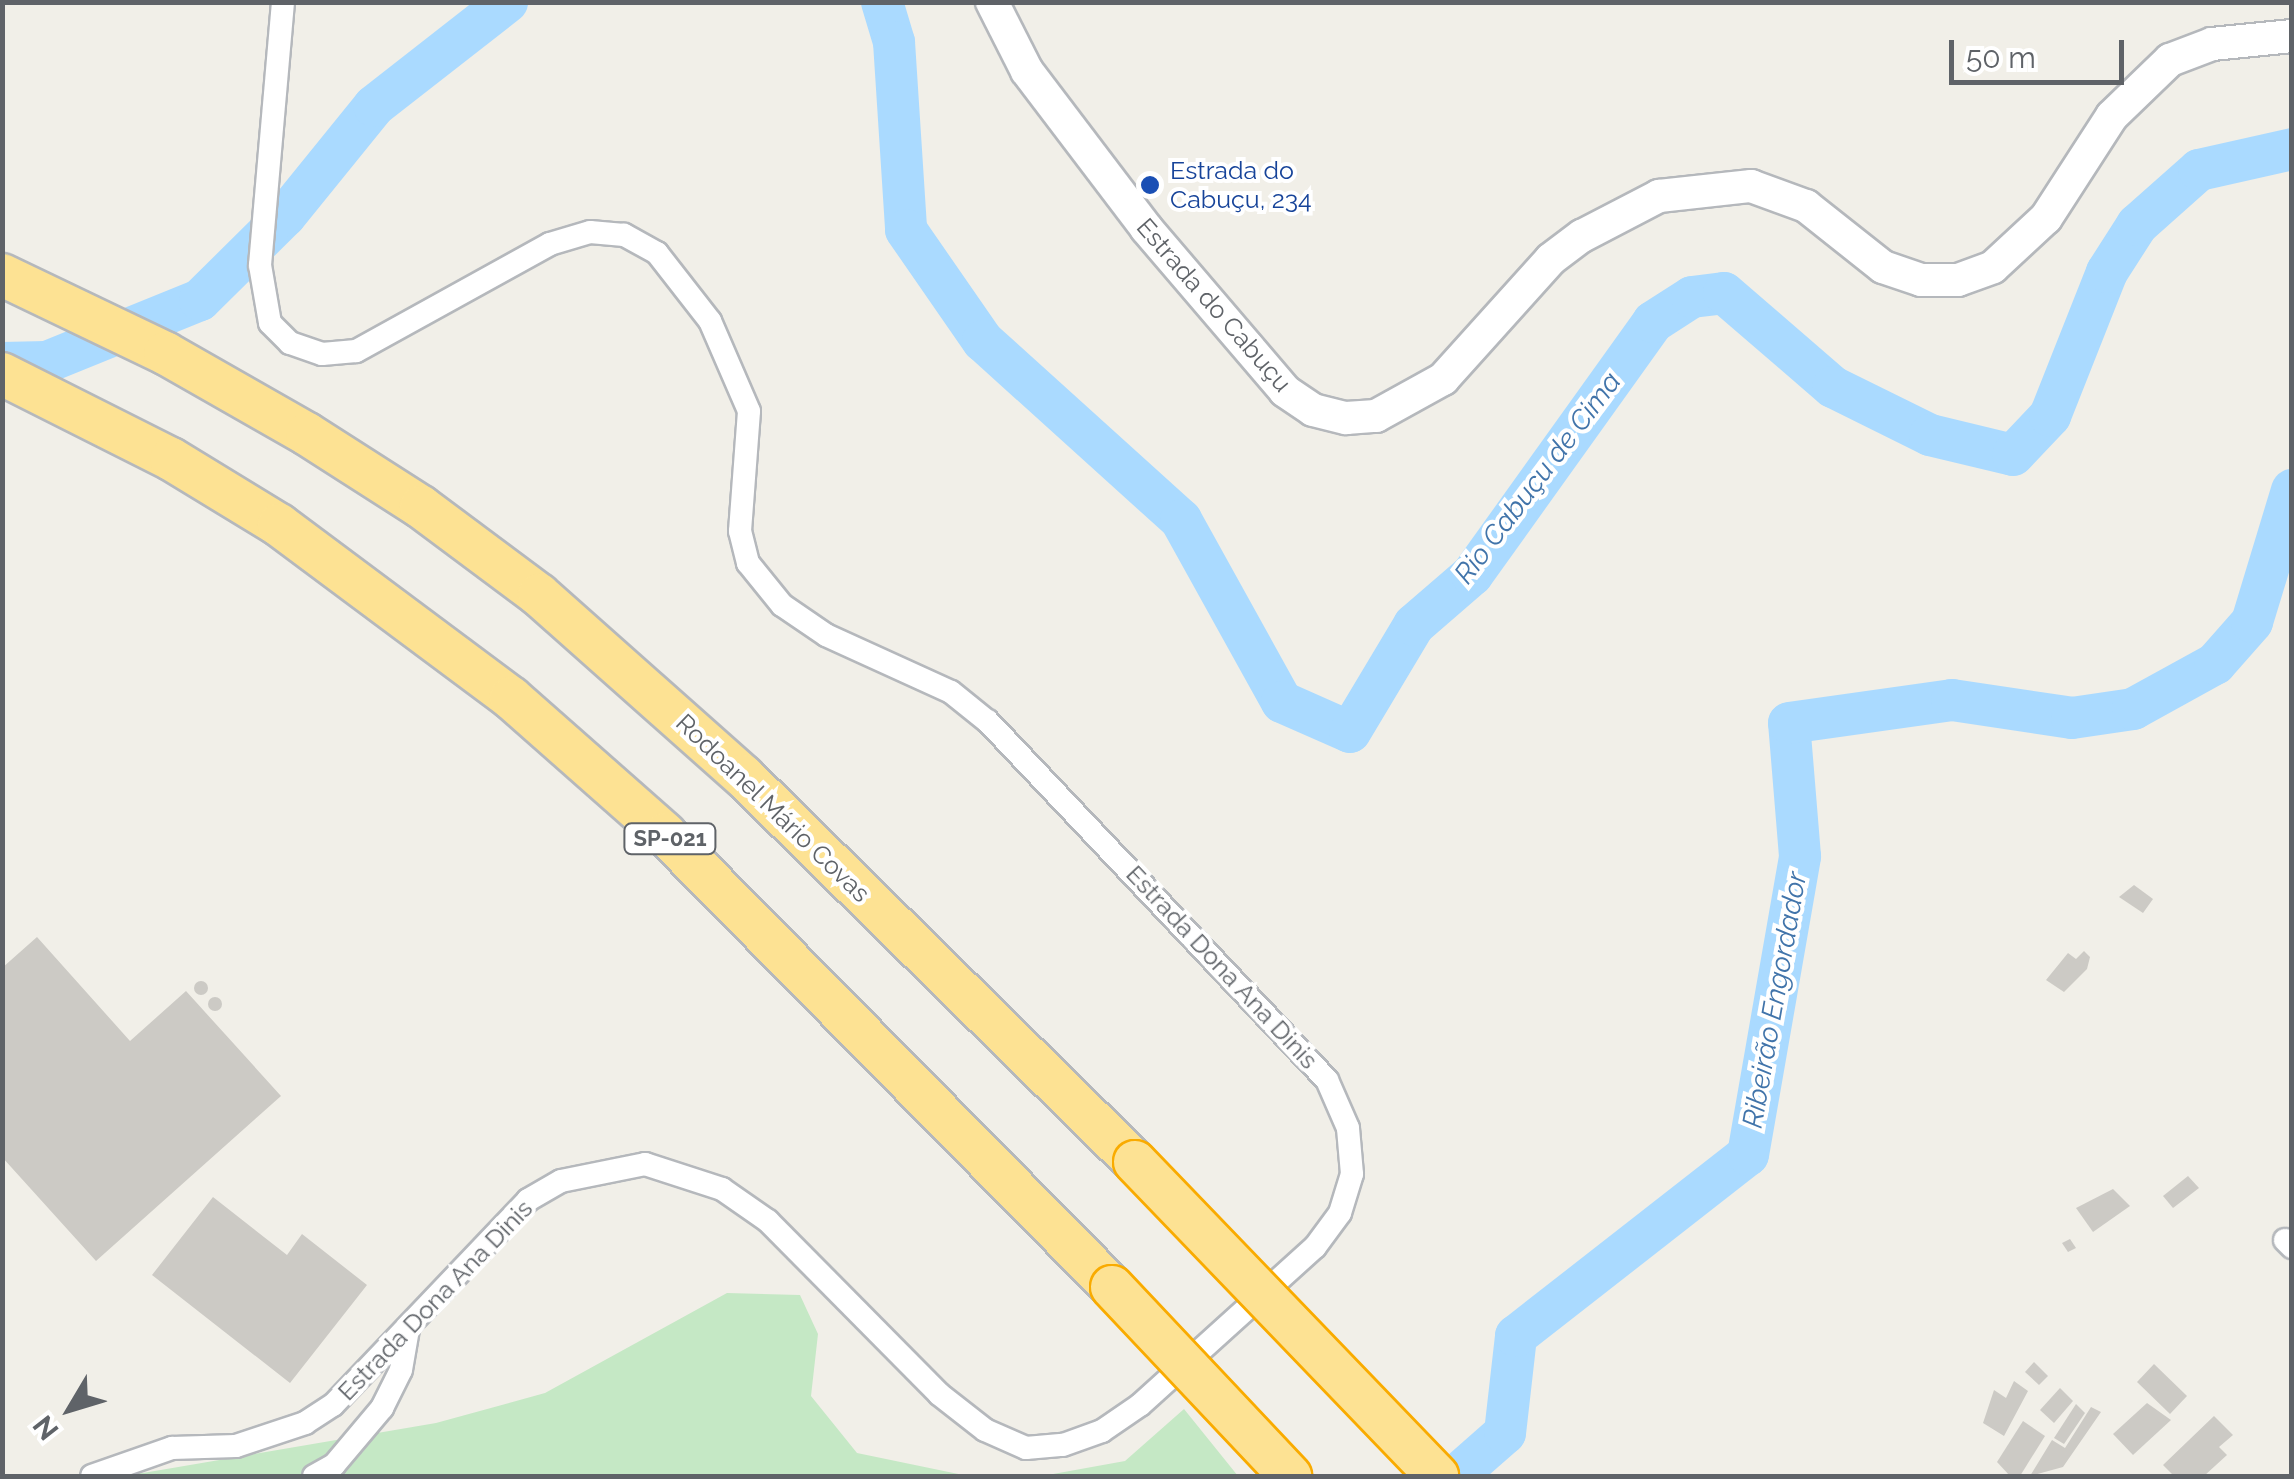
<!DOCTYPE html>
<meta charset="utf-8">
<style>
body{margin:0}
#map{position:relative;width:2294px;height:1479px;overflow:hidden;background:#f1efe8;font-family:Raleway,sans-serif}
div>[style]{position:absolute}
.green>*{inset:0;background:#c5e8c5}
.river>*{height:42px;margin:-21px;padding:0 21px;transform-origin:21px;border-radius:21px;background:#aadaff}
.building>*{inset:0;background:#cccac5}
.round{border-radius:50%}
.roads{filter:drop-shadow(2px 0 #b5b8bc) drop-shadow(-2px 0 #b5b8bc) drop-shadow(0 2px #b5b8bc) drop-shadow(0 -2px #b5b8bc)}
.street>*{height:22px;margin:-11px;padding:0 11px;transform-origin:11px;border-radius:11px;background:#fff}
.secondary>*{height:32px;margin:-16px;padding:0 16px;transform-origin:16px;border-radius:16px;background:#fff}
.highway>*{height:42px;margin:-21px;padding:0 21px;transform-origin:21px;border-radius:21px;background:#fde293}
.bridges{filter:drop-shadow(2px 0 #f9ab00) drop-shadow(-2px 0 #f9ab00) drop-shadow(0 2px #f9ab00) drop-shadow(0 -2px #f9ab00)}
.highway-bridge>*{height:42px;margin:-21px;padding:0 21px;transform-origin:21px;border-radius:21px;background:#fde293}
.dots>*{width:28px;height:28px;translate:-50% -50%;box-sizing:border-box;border:5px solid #fff;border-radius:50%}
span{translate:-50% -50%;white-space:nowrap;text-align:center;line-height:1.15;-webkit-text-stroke:8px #fff;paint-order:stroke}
.shield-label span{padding:2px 8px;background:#fff;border:2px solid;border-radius:8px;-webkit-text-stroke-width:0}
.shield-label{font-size:22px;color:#5f6368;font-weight:700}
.transit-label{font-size:25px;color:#164399}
.left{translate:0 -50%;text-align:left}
.street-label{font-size:25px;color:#5f6368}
.water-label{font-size:28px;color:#4174aa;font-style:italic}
.frame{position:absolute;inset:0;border:5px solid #5f6368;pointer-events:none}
.north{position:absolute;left:20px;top:1359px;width:100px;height:100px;-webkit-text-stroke:8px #fff;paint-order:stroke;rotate:232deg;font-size:28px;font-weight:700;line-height:40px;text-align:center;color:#5f6368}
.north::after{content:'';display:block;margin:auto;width:35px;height:45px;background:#5f6368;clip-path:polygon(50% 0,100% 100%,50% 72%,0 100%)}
.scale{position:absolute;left:1949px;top:40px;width:175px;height:45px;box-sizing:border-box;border:5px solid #5f6368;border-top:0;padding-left:12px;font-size:30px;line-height:35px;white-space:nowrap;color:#5f6368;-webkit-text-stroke:8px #fff;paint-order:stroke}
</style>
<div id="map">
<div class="green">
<i style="clip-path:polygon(727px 1293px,800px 1295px,818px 1334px,811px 1396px,857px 1453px,968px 1476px,6px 1476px,143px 1473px,436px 1423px,545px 1393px)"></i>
<i style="clip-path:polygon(1184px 1409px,1238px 1476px,1042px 1476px,1125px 1461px)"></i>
</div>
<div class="river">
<i style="left:882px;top:2px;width:42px;rotate:73.3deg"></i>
<i style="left:894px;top:42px;width:188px;rotate:86.3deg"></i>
<i style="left:906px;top:230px;width:135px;rotate:55.3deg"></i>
<i style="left:983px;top:341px;width:267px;rotate:42.1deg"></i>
<i style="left:1181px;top:520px;width:208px;rotate:61deg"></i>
<i style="left:1282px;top:702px;width:74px;rotate:23.8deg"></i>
<i style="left:1350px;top:732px;width:125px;rotate:-59.1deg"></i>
<i style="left:1414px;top:625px;width:77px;rotate:-40.8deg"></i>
<i style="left:1472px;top:575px;width:311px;rotate:-54.4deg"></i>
<i style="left:1653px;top:322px;width:46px;rotate:-32.7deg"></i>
<i style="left:1692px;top:297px;width:32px;rotate:-7deg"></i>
<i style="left:1724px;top:293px;width:144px;rotate:40.8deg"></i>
<i style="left:1833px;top:387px;width:108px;rotate:26.3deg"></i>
<i style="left:1930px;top:435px;width:85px;rotate:13.5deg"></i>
<i style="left:2013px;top:455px;width:54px;rotate:-46.5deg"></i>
<i style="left:2050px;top:416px;width:155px;rotate:-68.4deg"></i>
<i style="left:2107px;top:272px;width:56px;rotate:-57.4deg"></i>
<i style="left:2137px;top:225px;width:83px;rotate:-41.6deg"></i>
<i style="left:2199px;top:170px;width:95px;rotate:-12.7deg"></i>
<i style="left:2px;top:363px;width:45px;rotate:-1.3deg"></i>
<i style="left:47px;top:362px;width:165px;rotate:-22.1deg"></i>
<i style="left:200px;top:300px;width:120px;rotate:-44.7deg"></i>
<i style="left:285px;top:216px;width:141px;rotate:-51deg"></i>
<i style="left:374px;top:106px;width:169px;rotate:-38deg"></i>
<i style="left:1456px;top:1476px;width:65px;rotate:-41.3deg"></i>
<i style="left:1505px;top:1433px;width:98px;rotate:-83.5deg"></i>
<i style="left:1516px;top:1336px;width:294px;rotate:-38deg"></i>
<i style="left:1748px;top:1155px;width:303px;rotate:-80.1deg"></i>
<i style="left:1800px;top:856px;width:133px;rotate:-94.7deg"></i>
<i style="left:1789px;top:723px;width:165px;rotate:-8deg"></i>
<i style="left:1952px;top:700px;width:121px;rotate:8.5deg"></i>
<i style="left:2072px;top:718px;width:62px;rotate:-8.4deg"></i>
<i style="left:2133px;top:709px;width:94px;rotate:-28.8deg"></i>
<i style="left:2215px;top:664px;width:56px;rotate:-48.6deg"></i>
<i style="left:2252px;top:622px;width:138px;rotate:-73.1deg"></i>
</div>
<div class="building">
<i style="clip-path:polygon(2134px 885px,2153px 899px,2143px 913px,2119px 897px)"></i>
<i style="clip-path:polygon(37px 937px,130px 1041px,186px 991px,281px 1096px,96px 1261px,2px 1157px,2px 968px)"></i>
<i style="clip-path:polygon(2084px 951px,2090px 957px,2087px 969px,2064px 992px,2046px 980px,2068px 953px,2076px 959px)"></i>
<i class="round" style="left:194px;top:981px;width:14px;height:14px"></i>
<i class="round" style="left:208px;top:997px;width:14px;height:14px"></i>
<i style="clip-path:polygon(2188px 1176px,2199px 1188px,2173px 1208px,2163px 1196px)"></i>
<i style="clip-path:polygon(2113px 1189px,2130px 1206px,2093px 1232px,2076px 1208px)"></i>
<i style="clip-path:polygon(213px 1197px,287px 1255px,302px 1234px,367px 1285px,290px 1383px,152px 1275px)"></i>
<i style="clip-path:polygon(2070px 1239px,2076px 1248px,2068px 1252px,2062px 1243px)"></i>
<i style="clip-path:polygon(2034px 1362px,2048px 1376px,2039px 1385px,2025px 1372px)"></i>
<i style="clip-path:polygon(2154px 1364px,2187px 1396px,2170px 1414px,2137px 1382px)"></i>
<i style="clip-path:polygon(2014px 1381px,2028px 1391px,2004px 1436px,1983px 1423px,1994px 1390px,2006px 1398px)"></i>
<i style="clip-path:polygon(2060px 1388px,2073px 1401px,2054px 1423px,2040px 1410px)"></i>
<i style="clip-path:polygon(2147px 1403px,2171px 1420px,2133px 1455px,2113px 1434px)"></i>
<i style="clip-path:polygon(2076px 1404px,2085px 1413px,2064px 1444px,2054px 1438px)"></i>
<i style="clip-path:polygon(2091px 1407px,2101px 1412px,2063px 1467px,2030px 1476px,2052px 1440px,2065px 1448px)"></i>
<i style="clip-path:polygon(2214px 1416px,2233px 1435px,2219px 1447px,2227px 1455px,2204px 1476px,2174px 1476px,2163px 1465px)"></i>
<i style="clip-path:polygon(2023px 1421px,2045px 1436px,2020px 1476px,2010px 1476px,1997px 1462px)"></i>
</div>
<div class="roads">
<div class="street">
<i style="left:2285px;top:1240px;width:10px;rotate:45deg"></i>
<i style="left:92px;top:1476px;width:85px;rotate:-19.3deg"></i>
<i style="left:172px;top:1448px;width:64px;rotate:-1.8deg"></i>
<i style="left:236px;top:1446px;width:73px;rotate:-18.4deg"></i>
<i style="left:305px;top:1423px;width:33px;rotate:-33deg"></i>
<i style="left:333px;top:1405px;width:283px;rotate:-46.4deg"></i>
<i style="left:528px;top:1200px;width:38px;rotate:-30deg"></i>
<i style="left:561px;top:1181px;width:86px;rotate:-11.4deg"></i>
<i style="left:645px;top:1164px;width:81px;rotate:18deg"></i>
<i style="left:722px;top:1189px;width:56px;rotate:34.8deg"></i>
<i style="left:768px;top:1221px;width:243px;rotate:45.3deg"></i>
<i style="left:939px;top:1394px;width:58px;rotate:38deg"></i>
<i style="left:985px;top:1430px;width:45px;rotate:23.7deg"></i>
<i style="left:1026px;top:1448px;width:37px;rotate:-5deg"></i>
<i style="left:1063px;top:1445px;width:41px;rotate:-19.7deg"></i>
<i style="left:1102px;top:1431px;width:46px;rotate:-34.4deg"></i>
<i style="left:1140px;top:1405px;width:236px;rotate:-42.1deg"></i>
<i style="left:1315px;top:1247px;width:42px;rotate:-53.7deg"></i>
<i style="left:1340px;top:1213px;width:41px;rotate:-72.9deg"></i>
<i style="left:1352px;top:1174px;width:46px;rotate:-95deg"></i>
<i style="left:1348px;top:1128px;width:52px;rotate:-113.6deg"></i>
<i style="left:1327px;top:1080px;width:494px;rotate:-133.4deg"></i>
<i style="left:987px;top:721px;width:46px;rotate:-141.1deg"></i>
<i style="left:951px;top:692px;width:137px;rotate:-155.5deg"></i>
<i style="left:826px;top:635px;width:53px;rotate:-145.7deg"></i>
<i style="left:782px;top:605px;width:54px;rotate:-129deg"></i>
<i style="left:748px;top:563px;width:33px;rotate:-104deg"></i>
<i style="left:740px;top:531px;width:120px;rotate:-85.7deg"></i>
<i style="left:749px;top:411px;width:98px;rotate:-113.4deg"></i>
<i style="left:710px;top:321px;width:86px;rotate:-127.9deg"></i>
<i style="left:657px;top:253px;width:38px;rotate:-151deg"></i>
<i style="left:624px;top:235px;width:34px;rotate:-175deg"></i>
<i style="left:590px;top:232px;width:42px;rotate:163.3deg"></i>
<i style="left:550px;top:244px;width:222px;rotate:151.1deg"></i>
<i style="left:356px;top:351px;width:34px;rotate:175deg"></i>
<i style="left:322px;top:354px;width:34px;rotate:-161deg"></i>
<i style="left:290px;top:343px;width:28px;rotate:-135deg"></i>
<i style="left:270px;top:323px;width:59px;rotate:-99.8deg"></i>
<i style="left:260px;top:265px;width:264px;rotate:-85deg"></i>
<i style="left:314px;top:1476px;width:23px;rotate:-29deg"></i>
<i style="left:334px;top:1465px;width:75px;rotate:-49.9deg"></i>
<i style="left:382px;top:1408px;width:42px;rotate:-63.4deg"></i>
<i style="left:401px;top:1370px;width:42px;rotate:-80.3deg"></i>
</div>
<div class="secondary">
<i style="left:992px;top:2px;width:77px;rotate:63.1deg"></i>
<i style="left:1027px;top:71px;width:197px;rotate:52.8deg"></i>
<i style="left:1146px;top:228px;width:214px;rotate:49.5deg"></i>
<i style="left:1285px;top:391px;width:34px;rotate:34deg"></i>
<i style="left:1313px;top:410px;width:34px;rotate:14deg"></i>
<i style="left:1346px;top:418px;width:30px;rotate:-4deg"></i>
<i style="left:1376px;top:416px;width:77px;rotate:-28.9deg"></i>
<i style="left:1443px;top:379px;width:161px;rotate:-48deg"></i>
<i style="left:1551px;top:259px;width:39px;rotate:-37deg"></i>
<i style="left:1582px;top:236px;width:87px;rotate:-27.5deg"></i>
<i style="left:1659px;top:196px;width:93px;rotate:-6.2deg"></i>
<i style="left:1751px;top:186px;width:59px;rotate:20deg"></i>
<i style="left:1806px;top:206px;width:98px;rotate:38.4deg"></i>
<i style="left:1883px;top:267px;width:40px;rotate:18.9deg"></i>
<i style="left:1921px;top:280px;width:37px"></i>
<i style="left:1958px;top:280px;width:37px;rotate:-20deg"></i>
<i style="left:1993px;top:267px;width:72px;rotate:-42.8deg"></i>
<i style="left:2046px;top:218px;width:121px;rotate:-57.1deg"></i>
<i style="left:2112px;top:116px;width:81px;rotate:-44deg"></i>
<i style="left:2170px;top:60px;width:45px;rotate:-20.9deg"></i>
<i style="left:2212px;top:44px;width:80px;rotate:-5.7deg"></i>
</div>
<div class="highway">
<i style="left:2px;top:275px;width:181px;rotate:25.6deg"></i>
<i style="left:165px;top:353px;width:163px;rotate:29.7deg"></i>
<i style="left:307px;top:434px;width:135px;rotate:32.6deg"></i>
<i style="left:421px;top:507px;width:147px;rotate:36.7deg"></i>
<i style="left:539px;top:595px;width:273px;rotate:41.6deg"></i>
<i style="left:743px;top:776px;width:550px;rotate:44.56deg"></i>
<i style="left:2px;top:374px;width:189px;rotate:26.7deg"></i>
<i style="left:171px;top:459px;width:127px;rotate:31.4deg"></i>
<i style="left:279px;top:525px;width:289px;rotate:36.7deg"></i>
<i style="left:511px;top:698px;width:205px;rotate:41.4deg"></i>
<i style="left:665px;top:834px;width:636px;rotate:45.38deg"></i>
</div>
</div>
<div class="bridges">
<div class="highway-bridge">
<i style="left:1135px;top:1162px;width:436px;rotate:46.1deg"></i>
<i style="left:1112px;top:1287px;width:260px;rotate:46.7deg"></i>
</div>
</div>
<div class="dots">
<i style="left:1150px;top:185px;background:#1a4fb4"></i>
</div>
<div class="shield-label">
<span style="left:670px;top:839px">SP-021</span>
</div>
<div class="transit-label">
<span class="left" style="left:1170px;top:185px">Estrada do<br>Cabuçu, 234</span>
</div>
<div class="street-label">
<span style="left:1214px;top:305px;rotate:49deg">Estrada do Cabuçu</span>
<span style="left:773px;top:808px;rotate:44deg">Rodoanel Mário Covas</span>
<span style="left:1222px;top:967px;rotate:47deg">Estrada Dona Ana Dinis</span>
<span style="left:435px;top:1300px;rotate:-46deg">Estrada Dona Ana Dinis</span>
</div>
<div class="water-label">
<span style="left:1538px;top:478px;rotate:-53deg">Rio Cabuçu de Cima</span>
<span style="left:1775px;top:1000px;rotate:-80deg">Ribeirão Engordador</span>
</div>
<div class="frame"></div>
<div class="north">N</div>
<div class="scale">50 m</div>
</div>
